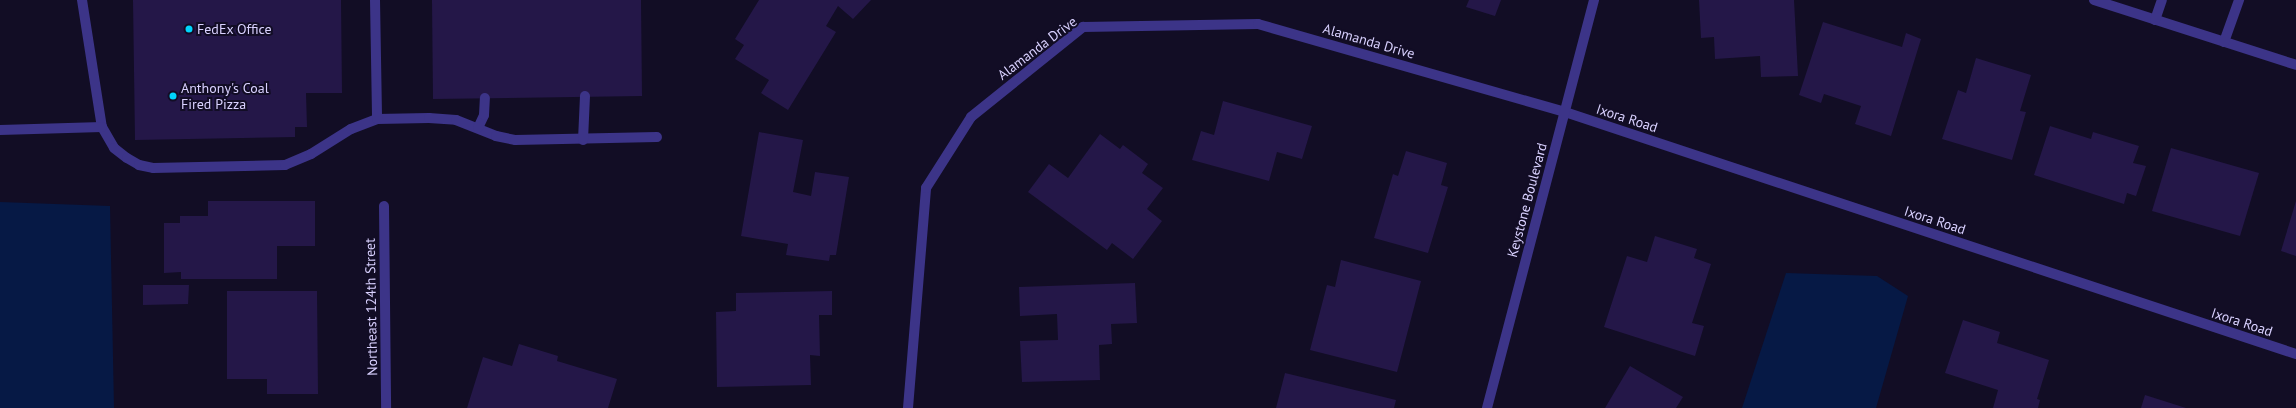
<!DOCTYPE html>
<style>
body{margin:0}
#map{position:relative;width:2296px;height:408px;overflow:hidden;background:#120d25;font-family:"PT Sans",sans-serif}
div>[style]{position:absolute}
.water>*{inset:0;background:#061945}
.building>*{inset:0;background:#241748}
.service>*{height:10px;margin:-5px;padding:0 5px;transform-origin:5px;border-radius:5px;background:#3c3488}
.minor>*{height:10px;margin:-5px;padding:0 5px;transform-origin:5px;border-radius:5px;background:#3c3488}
.dots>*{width:11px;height:11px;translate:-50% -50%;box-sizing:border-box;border:2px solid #120d25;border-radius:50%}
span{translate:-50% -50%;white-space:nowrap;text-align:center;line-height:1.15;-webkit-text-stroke:4px #120d25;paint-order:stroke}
.poi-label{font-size:14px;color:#d9d1ff}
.left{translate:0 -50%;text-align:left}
.street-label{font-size:14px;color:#d9d1ff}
</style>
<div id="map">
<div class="water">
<i style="clip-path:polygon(0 202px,110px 206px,114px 408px,0 408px)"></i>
<i style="clip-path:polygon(1786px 273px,1877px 276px,1908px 296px,1876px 408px,1742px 408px)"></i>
</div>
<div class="building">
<i style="clip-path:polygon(133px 0,341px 0,342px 93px,306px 93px,307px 127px,295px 127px,295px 137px,135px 140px)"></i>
<i style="clip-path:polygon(432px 0,641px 0,642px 96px,433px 99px)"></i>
<i style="clip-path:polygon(759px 0,871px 0,853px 19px,838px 6px,826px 26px,836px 32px,788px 110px,761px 93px,769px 80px,735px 59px,744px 45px,735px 39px)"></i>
<i style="clip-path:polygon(1469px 0,1501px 0,1495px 16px,1466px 7px)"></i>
<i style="clip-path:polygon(1699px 0,1794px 0,1798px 76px,1761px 77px,1760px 56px,1715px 59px,1714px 37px,1701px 38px)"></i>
<i style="clip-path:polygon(1823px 22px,1902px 47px,1906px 33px,1921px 39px,1891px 136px,1855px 124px,1861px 106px,1824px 94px,1821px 103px,1799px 95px)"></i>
<i style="clip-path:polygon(1976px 58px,2031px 75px,2020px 111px,2026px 112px,2012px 160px,1942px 139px,1958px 90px,1966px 93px)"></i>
<i style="clip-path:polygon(1223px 101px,1312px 126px,1302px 159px,1277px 152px,1269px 181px,1192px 160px,1201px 131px,1214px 135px)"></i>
<i style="clip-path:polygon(2050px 126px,2091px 139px,2093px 132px,2139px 146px,2133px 163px,2146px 166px,2136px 196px,2127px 193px,2124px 204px,2034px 175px)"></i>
<i style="clip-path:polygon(759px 132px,803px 140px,793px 192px,811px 196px,815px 172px,849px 177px,836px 255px,830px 255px,829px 261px,786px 255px,788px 244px,741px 236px)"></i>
<i style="clip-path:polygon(1100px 134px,1120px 149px,1123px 145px,1148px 164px,1142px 173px,1163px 188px,1147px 209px,1162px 221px,1133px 259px,1112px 243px,1107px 250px,1028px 192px,1049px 164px,1068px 178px)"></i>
<i style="clip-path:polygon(2171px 148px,2259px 173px,2240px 236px,2152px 211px)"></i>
<i style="clip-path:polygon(1406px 151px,1447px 163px,1441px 185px,1448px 187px,1428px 253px,1374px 238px,1393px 174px,1398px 176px)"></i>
<i style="clip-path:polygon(208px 201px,315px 201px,315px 246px,277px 246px,277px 279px,181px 279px,181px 272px,164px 273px,164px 223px,180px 223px,180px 216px,208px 216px)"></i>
<i style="clip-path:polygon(2296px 201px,2296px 256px,2281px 251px)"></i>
<i style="clip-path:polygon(1655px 236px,1697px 249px,1694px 258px,1711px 264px,1692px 323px,1704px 326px,1695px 356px,1604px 327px,1627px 256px,1647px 262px)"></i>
<i style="clip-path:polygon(1341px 260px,1421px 281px,1397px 372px,1310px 350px,1327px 285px,1335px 287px)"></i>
<i style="clip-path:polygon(1135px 283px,1137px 323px,1111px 324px,1112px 344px,1099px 345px,1100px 380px,1022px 382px,1020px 341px,1058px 340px,1057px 314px,1020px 316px,1019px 287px)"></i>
<i style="clip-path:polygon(143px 285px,189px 285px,188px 304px,143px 305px)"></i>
<i style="clip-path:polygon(227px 291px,317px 291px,318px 394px,267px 394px,267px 379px,227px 379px)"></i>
<i style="clip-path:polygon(832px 291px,832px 315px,819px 315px,820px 356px,810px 355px,811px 385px,717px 387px,716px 312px,736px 311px,736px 293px)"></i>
<i style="clip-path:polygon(1963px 320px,2000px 332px,1997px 343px,2049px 360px,2037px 399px,2040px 400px,2038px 408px,1993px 408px,1998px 390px,1945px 373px)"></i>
<i style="clip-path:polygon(519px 344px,558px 356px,557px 361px,617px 379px,608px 408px,467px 408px,483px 357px,512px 366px)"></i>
<i style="clip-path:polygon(1630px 366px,1683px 397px,1676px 408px,1605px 408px)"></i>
<i style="clip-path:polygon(1285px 373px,1396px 400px,1394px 408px,1276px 408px)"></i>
<i style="clip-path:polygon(2145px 395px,2186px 408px,2141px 408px)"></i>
</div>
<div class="service">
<i style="left:82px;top:0;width:129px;rotate:81.1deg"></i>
<i style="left:102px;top:127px;width:24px;rotate:60deg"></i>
<i style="left:114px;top:148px;width:16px;rotate:38deg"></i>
<i style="left:127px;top:158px;width:14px;rotate:30deg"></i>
<i style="left:139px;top:165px;width:14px;rotate:12deg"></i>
<i style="left:153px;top:168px;width:132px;rotate:-1.3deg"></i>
<i style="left:285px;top:165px;width:28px;rotate:-23deg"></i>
<i style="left:311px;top:154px;width:47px;rotate:-32deg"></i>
<i style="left:351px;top:129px;width:28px;rotate:-21deg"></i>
<i style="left:377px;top:119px;width:52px;rotate:-1.1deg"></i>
<i style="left:429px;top:118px;width:27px;rotate:4deg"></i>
<i style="left:456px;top:120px;width:43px;rotate:21.8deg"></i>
<i style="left:496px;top:136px;width:19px;rotate:12deg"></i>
<i style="left:515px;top:140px;width:142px;rotate:-1.2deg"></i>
<i style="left:2094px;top:0;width:212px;rotate:17.8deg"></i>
<i style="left:2155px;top:20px;width:21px;rotate:-71deg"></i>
<i style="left:2224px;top:42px;width:45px;rotate:-70.3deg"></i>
<i style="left:478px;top:128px;width:14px;rotate:-65deg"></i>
<i style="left:484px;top:115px;width:17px;rotate:-87deg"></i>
<i style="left:0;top:130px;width:102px;rotate:-1.7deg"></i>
<i style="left:583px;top:140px;width:44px;rotate:-87.4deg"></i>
</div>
<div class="minor">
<i style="left:375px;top:0;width:119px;rotate:89deg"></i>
<i style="left:384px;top:206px;width:202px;rotate:89.4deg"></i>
<i style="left:908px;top:408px;width:221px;rotate:-85.3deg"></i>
<i style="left:926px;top:188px;width:84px;rotate:-57.6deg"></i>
<i style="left:971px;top:117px;width:144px;rotate:-38.8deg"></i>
<i style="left:1083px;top:27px;width:175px;rotate:-1deg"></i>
<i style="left:1258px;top:24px;width:319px;rotate:16deg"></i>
<i style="left:1565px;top:112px;width:770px;rotate:18.32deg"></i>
<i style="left:1487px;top:408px;width:422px;rotate:-75.3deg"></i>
</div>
<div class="dots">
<i style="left:189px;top:29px;background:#00d4fc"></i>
<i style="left:173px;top:96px;background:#00d4fc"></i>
</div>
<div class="poi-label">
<span class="left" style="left:197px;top:29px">FedEx Office</span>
<span class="left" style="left:181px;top:96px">Anthony's Coal<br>Fired Pizza</span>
</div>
<div class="street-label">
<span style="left:1369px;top:41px;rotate:16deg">Alamanda Drive</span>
<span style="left:1037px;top:48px;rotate:-37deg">Alamanda Drive</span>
<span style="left:1627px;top:118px;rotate:18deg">Ixora Road</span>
<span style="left:1527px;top:200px;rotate:-75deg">Keystone Boulevard</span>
<span style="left:1935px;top:220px;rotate:18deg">Ixora Road</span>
<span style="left:371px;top:307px;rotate:-91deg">Northeast 124th Street</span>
<span style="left:2242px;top:322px;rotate:18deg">Ixora Road</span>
</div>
</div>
